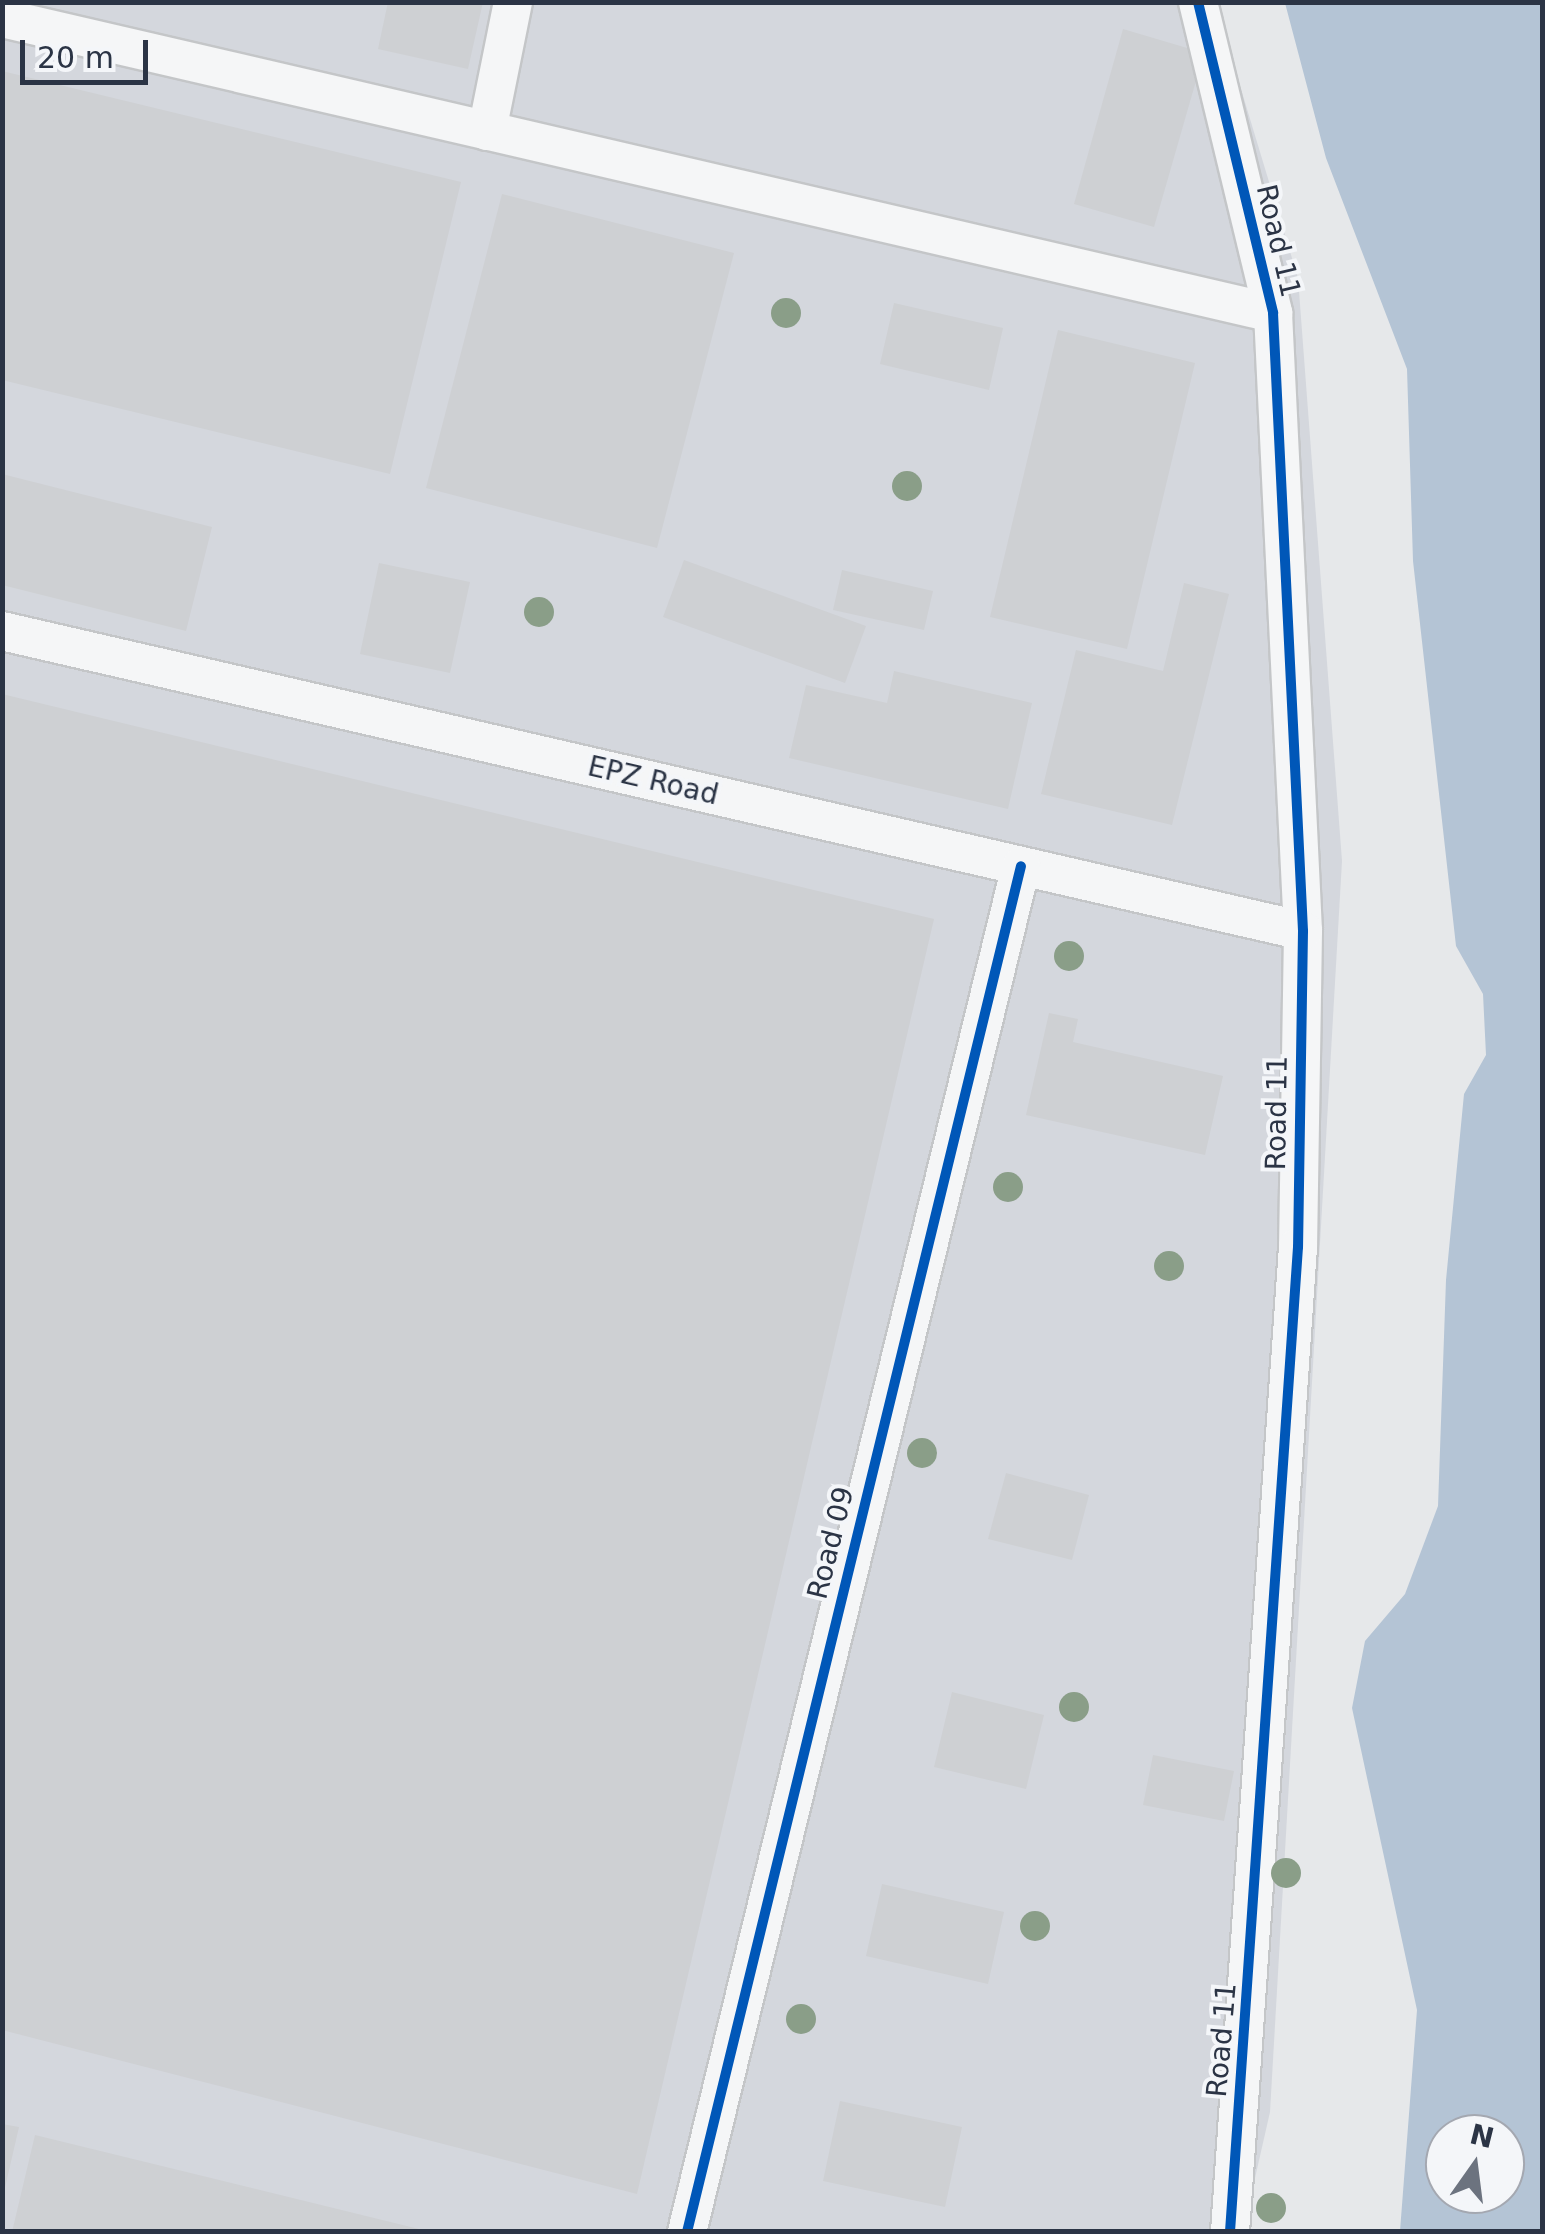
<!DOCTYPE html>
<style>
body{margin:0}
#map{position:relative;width:1545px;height:2234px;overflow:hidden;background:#e6e8ea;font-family:"DejaVu Sans",sans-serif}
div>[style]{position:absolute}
.built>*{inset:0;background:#d4d7dd}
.water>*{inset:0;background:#b4c4d5}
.building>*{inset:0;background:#ced0d3}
.roads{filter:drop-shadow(2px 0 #c4c6c8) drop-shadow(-2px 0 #c4c6c8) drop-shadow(0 2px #c4c6c8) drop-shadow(0 -2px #c4c6c8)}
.street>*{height:38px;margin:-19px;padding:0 19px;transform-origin:19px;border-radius:19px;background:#f5f6f7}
.cycleway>*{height:10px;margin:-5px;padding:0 5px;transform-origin:5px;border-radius:5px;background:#0057b8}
.trees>*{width:30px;height:30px;margin:-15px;border-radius:50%;background:#8a9e88}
span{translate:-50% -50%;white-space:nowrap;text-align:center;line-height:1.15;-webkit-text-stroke:8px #f4f6f9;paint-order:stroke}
.street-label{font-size:28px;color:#2b3445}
.frame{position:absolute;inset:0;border:5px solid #2b3445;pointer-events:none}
.north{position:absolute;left:1425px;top:2114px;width:100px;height:100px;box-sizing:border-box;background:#f4f6f9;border:2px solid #a4a8b1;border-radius:50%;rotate:14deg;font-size:28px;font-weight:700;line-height:40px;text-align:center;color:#2b3445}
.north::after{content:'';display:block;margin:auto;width:35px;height:45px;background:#6c737f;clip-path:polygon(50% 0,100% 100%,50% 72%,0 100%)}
.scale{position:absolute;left:20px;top:40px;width:128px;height:45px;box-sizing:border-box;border:5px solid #2b3445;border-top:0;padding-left:12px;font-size:30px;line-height:35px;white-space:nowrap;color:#2b3445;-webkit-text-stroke:8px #f4f6f9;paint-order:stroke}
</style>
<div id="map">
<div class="built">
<i style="clip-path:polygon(3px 3px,1215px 3px,1298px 278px,1342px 861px,1270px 2112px,1243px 2231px,3px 2232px)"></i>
</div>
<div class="water">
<i style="clip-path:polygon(evenodd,1285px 3px,1542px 3px,1542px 2231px,1400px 2231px,1417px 2010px,1352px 1708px,1365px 1641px,1405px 1594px,1438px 1506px,1446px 1280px,1464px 1094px,1486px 1055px,1483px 994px,1456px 946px,1413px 561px,1407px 369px,1326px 158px,1285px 3px,1445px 2134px,1505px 2134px,1505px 2194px,1445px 2194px,1445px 2134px)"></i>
</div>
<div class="building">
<i style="clip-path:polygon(388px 2px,483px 2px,468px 69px,378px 49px)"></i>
<i style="clip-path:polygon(1123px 29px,1204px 53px,1154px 227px,1074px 204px)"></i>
<i style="clip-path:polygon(2px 71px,461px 182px,390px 474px,2px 380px)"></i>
<i style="clip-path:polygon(502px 194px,734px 253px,657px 548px,426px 488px)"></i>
<i style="clip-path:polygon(894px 303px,1003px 328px,989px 390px,880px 364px)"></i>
<i style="clip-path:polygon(1058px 330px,1195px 363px,1127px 649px,990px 617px)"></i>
<i style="clip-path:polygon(2px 474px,212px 527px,186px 631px,2px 585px)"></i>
<i style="clip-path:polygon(684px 560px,866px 626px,845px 683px,663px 617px)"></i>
<i style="clip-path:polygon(379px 563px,470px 582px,450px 673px,360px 654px)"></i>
<i style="clip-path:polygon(842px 570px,933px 591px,924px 630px,833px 610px)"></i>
<i style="clip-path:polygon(1184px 583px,1229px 594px,1172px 825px,1041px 794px,1076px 650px,1163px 671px)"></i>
<i style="clip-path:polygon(894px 671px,1032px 703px,1008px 809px,789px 758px,806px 685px,887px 703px)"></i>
<i style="clip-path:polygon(2px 694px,934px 919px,637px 2194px,2px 2030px)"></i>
<i style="clip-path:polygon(1049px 1013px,1078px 1019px,1073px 1042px,1223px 1076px,1205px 1155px,1026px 1115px)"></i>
<i style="clip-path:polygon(1006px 1473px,1089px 1495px,1072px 1560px,988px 1539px)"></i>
<i style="clip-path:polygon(952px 1692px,1044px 1715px,1026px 1789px,934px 1767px)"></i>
<i style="clip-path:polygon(1153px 1755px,1234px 1771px,1224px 1821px,1143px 1805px)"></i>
<i style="clip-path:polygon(882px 1884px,1004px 1912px,988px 1984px,866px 1956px)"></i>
<i style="clip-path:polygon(840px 2101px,962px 2127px,945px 2207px,823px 2181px)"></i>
<i style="clip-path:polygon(2px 2124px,19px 2127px,4px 2192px,2px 2192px)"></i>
<i style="clip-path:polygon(35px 2135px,423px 2230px,423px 2232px,12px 2232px)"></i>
</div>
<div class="roads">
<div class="street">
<i style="left:1198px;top:2px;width:320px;rotate:76.4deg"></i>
<i style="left:1273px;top:313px;width:619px;rotate:87.22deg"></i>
<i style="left:1303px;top:931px;width:316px;rotate:90.9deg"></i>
<i style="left:1298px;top:1247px;width:987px;rotate:93.95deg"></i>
<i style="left:2px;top:18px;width:1305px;rotate:13.07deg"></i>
<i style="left:487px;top:131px;width:132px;rotate:-78.6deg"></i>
<i style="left:2px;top:631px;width:1335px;rotate:12.98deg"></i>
<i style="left:687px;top:2232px;width:1406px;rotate:-76.26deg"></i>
</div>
</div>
<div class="cycleway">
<i style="left:1198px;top:2px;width:320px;rotate:76.4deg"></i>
<i style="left:1273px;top:313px;width:619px;rotate:87.22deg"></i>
<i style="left:1303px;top:931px;width:316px;rotate:90.9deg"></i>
<i style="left:1298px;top:1247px;width:987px;rotate:93.95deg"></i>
<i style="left:687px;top:2232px;width:1406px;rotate:-76.26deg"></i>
</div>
<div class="trees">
<i style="left:786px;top:313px"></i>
<i style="left:907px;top:486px"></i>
<i style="left:539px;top:612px"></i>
<i style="left:1069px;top:956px"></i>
<i style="left:1008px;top:1187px"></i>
<i style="left:1169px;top:1266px"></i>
<i style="left:922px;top:1453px"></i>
<i style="left:1074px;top:1707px"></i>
<i style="left:1286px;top:1873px"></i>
<i style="left:1035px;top:1926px"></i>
<i style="left:801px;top:2019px"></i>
<i style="left:1271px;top:2208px"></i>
</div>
<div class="street-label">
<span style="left:1278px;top:241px;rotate:77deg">Road 11</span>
<span style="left:653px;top:781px;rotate:13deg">EPZ Road</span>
<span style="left:1277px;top:1113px;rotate:-89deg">Road 11</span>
<span style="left:831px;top:1543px;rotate:-76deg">Road 09</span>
<span style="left:1222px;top:2040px;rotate:-85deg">Road 11</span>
</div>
<div class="frame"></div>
<div class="north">N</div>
<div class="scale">20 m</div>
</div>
